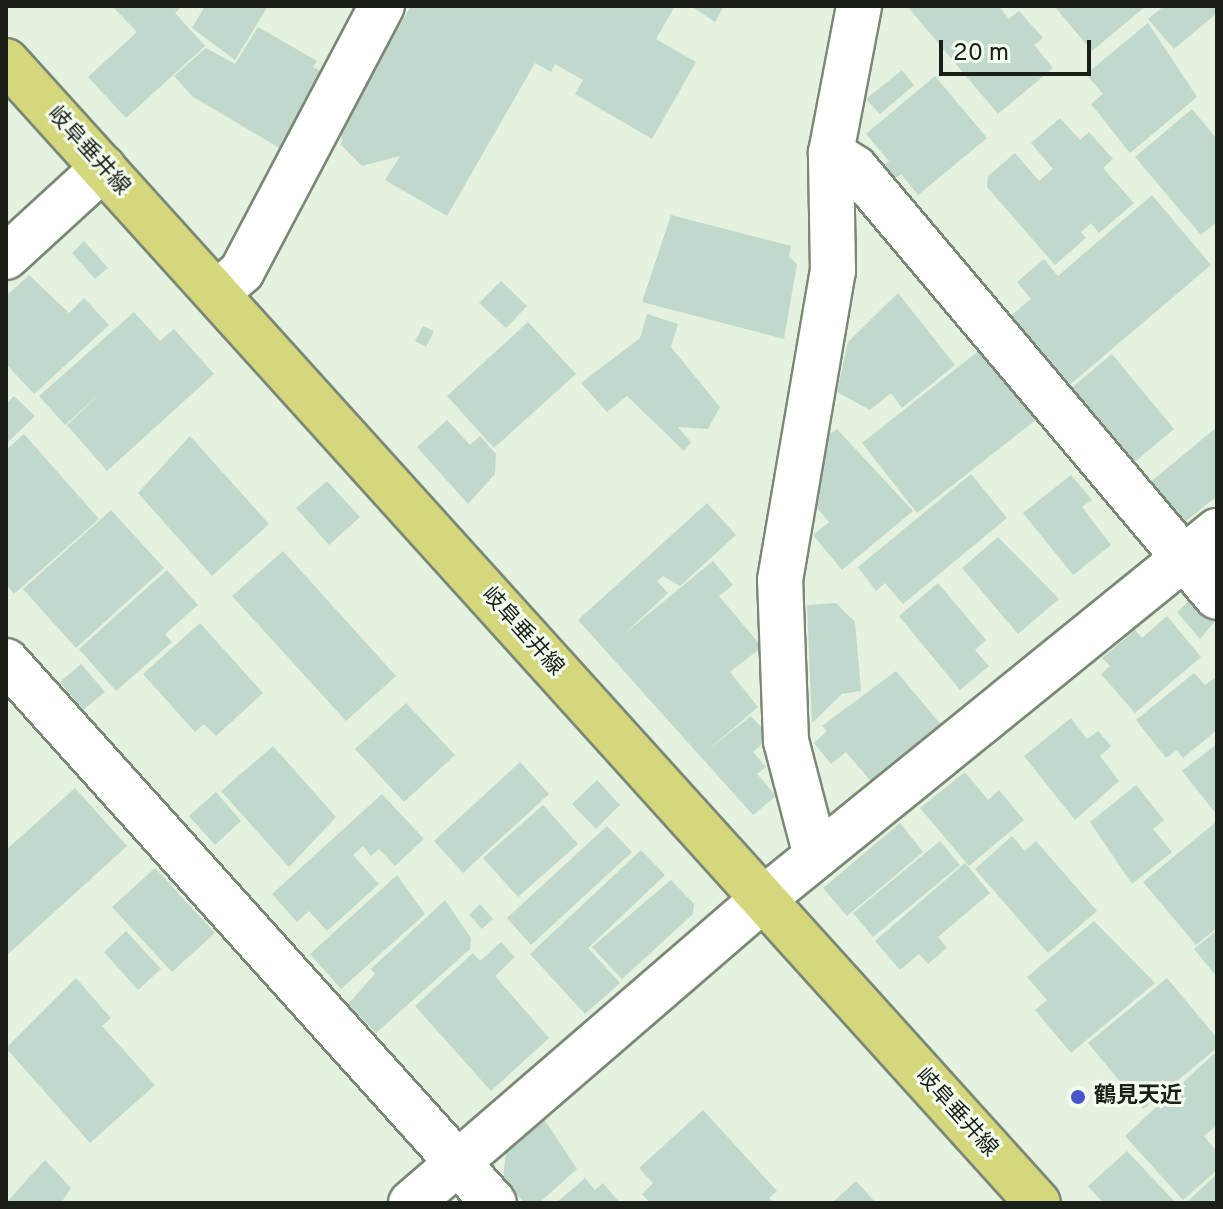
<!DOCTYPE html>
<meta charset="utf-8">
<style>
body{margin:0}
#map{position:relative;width:1223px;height:1209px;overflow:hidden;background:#e4f2df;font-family:Overpass,"Noto Sans JP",sans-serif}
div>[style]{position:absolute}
.building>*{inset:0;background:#c1d9cd}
.roads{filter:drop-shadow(2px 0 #7c8877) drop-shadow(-2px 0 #7c8877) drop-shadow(0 2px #7c8877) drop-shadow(0 -2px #7c8877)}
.street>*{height:44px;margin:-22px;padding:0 22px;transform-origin:22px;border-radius:22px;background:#fff}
.primary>*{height:44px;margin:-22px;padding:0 22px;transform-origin:22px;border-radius:22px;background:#d4d77c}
.dots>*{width:22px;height:22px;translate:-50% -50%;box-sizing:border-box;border:4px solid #f3feef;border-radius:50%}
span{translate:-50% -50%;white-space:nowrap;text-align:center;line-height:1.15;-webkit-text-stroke:6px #f3feef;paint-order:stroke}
.street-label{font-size:22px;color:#1a1f18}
.poi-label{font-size:22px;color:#1a1f18;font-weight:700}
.left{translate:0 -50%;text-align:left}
.frame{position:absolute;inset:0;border:8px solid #1a1f18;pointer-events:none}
.scale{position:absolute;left:939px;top:40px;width:152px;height:36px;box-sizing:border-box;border:4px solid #1a1f18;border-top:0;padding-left:10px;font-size:24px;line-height:28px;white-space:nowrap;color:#1a1f18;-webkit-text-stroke:6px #f3feef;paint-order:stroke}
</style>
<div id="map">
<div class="building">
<i style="clip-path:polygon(112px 6px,182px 6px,175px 13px,205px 46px,126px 118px,88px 77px,137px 32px)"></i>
<i style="clip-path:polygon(205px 6px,268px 6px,235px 60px,192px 28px)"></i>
<i style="clip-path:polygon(411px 6px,675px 6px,656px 39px,696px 62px,652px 139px,575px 94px,583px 80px,555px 64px,551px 72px,535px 63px,447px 216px,385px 180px,400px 156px,362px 166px,341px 145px,343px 123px)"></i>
<i style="clip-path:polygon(691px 6px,724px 6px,715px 22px)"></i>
<i style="clip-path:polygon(907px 6px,999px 6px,1009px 19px,1019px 11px,1043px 38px,1034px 45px,1053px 68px,998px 114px)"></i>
<i style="clip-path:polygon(1054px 6px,1146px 6px,1092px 51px)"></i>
<i style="clip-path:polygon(1164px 6px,1217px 6px,1217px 13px,1174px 49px,1148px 19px)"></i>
<i style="clip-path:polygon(1148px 23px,1197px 97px,1130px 153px,1091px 104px,1103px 94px,1086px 74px)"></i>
<i style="clip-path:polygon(258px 27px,317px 61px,313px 67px,324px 73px,279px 148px,192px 96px,174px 76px,206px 48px,235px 64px)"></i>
<i style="clip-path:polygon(902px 70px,914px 85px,880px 114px,866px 99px)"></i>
<i style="clip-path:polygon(935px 76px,987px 138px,918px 195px,901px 174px,890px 183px,879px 169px,889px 161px,866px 134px)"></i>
<i style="clip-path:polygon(1192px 109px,1217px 139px,1217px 222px,1201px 235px,1135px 157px)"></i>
<i style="clip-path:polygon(1060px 118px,1080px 140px,1089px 132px,1113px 159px,1103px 168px,1134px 203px,1099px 233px,1091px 223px,1081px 232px,1086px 238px,1055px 265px,987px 187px,988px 176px,1015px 153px,1039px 181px,1053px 169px,1031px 143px)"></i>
<i style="clip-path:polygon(1152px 195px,1211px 265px,1066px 388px,1007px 319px,1031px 299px,1017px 282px,1044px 259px,1058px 276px)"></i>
<i style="clip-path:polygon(671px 215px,791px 246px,789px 257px,797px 264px,784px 339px,642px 302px)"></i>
<i style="clip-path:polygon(84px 241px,108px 268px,95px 279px,72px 253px)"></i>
<i style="clip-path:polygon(29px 275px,69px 313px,84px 298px,109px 325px,34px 394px,6px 364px,6px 296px)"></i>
<i style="clip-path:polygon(501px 281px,527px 306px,506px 328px,479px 303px)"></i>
<i style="clip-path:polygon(898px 293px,955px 365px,902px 408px,891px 393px,870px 410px,837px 392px,848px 342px)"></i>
<i style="clip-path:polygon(134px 312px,160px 341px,174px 329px,214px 374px,107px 471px,67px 425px,102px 392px,65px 425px,39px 396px)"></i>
<i style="clip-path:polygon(647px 314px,678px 324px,671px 347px,720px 407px,708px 429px,678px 427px,691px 442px,684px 451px,627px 396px,607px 412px,581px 383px,640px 338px)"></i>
<i style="clip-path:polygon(528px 322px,576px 374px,494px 448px,447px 396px)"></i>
<i style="clip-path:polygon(423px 326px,434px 331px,426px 347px,415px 341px)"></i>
<i style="clip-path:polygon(981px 349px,1037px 419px,917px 513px,862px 443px)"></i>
<i style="clip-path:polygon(1112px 354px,1174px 429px,1131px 465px,1069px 390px)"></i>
<i style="clip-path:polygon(14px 396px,35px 416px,6px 444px,6px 404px)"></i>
<i style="clip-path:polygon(447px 420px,470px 445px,480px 436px,496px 454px,495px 474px,468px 504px,417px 447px)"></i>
<i style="clip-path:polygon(1217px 427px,1217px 496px,1181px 525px,1147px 485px)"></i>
<i style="clip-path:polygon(837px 429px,913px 511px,842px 570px,813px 535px,829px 522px,812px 502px,823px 438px)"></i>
<i style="clip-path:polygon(24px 434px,99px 519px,14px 594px,6px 584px,6px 450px)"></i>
<i style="clip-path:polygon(190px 436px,269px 524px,212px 576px,138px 493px)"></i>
<i style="clip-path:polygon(971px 474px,1007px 518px,903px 604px,885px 583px,876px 591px,858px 567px)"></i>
<i style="clip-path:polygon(1071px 475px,1092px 500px,1082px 507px,1111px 545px,1073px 575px,1023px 513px)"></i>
<i style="clip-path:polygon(327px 481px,360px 517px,329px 545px,296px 508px)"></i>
<i style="clip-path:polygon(707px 503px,736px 535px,680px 586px,663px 576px,657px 581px,668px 593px,624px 634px,713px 561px,733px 585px,719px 596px,762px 647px,730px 672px,758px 707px,709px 749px,751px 716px,770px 737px,753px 752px,766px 767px,757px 774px,776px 796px,753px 815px,578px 620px)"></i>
<i style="clip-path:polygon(111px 510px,164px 568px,76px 648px,23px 589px)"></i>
<i style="clip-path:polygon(998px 537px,1059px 599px,1018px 634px,962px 568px)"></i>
<i style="clip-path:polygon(283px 551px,396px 676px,346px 721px,232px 596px)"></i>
<i style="clip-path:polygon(167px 570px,198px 605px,165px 634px,172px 642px,116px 691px,79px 649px)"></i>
<i style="clip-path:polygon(938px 583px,986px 640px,975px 650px,989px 666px,960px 690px,899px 616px)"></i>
<i style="clip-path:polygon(1196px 594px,1217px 619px,1200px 639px,1177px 612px)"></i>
<i style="clip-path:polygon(836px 603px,855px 622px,861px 691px,842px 694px,812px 723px,807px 605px)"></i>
<i style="clip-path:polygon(1167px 616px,1201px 657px,1135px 713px,1101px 674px,1110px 666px,1102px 658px,1135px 630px,1142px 638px)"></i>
<i style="clip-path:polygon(200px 623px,263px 693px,216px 736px,204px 724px,195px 732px,143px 674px)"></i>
<i style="clip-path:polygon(81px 664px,105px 692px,83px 710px,60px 682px)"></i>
<i style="clip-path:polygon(896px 671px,943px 727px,874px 785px,846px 752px,831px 764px,814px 743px,827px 731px,822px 726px)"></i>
<i style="clip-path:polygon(1194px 673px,1205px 685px,1217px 676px,1217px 730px,1183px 758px,1177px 750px,1166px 758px,1136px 720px)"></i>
<i style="clip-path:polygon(406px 703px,455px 755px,404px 802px,355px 749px)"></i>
<i style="clip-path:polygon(1071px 718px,1087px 739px,1098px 731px,1111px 746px,1100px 756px,1119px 781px,1075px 820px,1024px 756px)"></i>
<i style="clip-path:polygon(1217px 744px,1217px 815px,1182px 771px)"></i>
<i style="clip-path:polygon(273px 746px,336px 817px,289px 867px,221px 791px)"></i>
<i style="clip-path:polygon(520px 762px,549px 794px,463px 873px,434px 841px)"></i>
<i style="clip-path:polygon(965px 772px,988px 800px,999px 790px,1024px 820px,969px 866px,920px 808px)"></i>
<i style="clip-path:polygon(597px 780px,620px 805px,596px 829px,572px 804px)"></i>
<i style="clip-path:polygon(1136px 785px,1164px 820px,1153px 829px,1172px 852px,1132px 884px,1090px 822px)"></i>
<i style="clip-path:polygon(75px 788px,127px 846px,6px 956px,6px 850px)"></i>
<i style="clip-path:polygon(216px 792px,241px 821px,215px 845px,189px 816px)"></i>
<i style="clip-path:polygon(382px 794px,424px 839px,395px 866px,379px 849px,371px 856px,363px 846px,353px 855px,379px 884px,327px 931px,309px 911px,297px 922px,272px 894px)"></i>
<i style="clip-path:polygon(543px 805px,578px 844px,518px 897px,483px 858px)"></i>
<i style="clip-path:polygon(1217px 821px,1217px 928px,1196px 945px,1143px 882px)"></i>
<i style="clip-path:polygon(900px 823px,923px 852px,847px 916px,823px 888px)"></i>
<i style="clip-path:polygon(607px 826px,632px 852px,531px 945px,507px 918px)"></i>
<i style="clip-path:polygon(1012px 836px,1025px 851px,1036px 841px,1097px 911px,1048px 953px,975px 869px)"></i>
<i style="clip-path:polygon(940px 841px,960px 865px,873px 937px,853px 913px)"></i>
<i style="clip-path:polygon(641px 850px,665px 875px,588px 948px,620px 983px,585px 1014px,530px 954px)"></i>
<i style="clip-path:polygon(965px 863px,990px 893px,938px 937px,947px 948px,928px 964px,919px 954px,900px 970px,875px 941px)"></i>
<i style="clip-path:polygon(155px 868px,215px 933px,172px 972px,112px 907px)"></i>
<i style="clip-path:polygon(397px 875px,425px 914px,341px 989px,310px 954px)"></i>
<i style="clip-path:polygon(671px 880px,694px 904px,693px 914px,622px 979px,592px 947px)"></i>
<i style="clip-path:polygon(445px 900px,471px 938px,470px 949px,376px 1033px,348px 1004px,375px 974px,371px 969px)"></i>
<i style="clip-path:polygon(480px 904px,493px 919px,482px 929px,469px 915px)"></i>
<i style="clip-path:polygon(1094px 921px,1155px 983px,1071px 1053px,1035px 1010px,1047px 1000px,1027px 977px)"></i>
<i style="clip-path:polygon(1217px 930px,1217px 977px,1194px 949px)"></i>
<i style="clip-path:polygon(126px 931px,161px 969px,138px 990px,104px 952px)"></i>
<i style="clip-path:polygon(501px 942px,515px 957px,495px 976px,549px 1038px,491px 1091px,415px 1006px,473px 953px,480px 961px)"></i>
<i style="clip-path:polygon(76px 978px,111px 1018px,102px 1026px,155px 1085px,90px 1143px,6px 1048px)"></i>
<i style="clip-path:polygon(1167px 978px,1217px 1038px,1217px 1048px,1143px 1109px,1088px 1043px)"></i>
<i style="clip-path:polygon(1217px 1051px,1217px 1125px,1204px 1136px,1217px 1152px,1217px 1170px,1183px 1200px,1125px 1136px)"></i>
<i style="clip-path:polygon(703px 1110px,777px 1191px,769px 1198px,774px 1203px,650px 1203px,642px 1194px,653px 1183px,639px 1168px)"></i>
<i style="clip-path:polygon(544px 1119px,577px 1169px,539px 1203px,525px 1203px,503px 1180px,506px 1153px)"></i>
<i style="clip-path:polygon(1127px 1151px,1176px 1203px,1103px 1203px,1088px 1186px)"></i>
<i style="clip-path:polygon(45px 1160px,71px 1188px,61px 1203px,6px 1203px)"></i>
<i style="clip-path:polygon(1217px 1174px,1217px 1203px,1186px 1203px)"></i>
<i style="clip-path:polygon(585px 1178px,595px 1190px,603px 1183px,620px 1203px,556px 1203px)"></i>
<i style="clip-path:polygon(856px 1181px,876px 1203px,832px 1203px)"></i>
</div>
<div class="roads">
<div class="street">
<i style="left:831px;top:153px;width:28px;rotate:32deg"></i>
<i style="left:855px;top:168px;width:561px;rotate:49.84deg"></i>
<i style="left:6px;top:257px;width:132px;rotate:-42.5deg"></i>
<i style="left:217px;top:293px;width:33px;rotate:-41deg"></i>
<i style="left:242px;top:271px;width:300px;rotate:-62.2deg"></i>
<i style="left:6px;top:661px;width:729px;rotate:48deg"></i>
<i style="left:816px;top:856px;width:119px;rotate:-104.6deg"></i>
<i style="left:786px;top:741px;width:161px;rotate:-92.1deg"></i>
<i style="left:780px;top:580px;width:314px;rotate:-80.3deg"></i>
<i style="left:833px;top:271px;width:118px;rotate:-91deg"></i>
<i style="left:831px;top:153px;width:150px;rotate:-79.2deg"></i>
<i style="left:411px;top:1203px;width:464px;rotate:-40.8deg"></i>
<i style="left:762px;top:900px;width:586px;rotate:-39.04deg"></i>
</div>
<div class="primary">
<i style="left:6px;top:61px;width:1539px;rotate:47.9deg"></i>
</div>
</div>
<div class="dots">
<i style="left:1078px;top:1097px;background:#4756cb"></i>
</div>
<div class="street-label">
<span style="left:88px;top:151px;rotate:48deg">岐阜垂井線</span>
<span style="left:522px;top:632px;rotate:48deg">岐阜垂井線</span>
<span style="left:956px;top:1113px;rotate:48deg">岐阜垂井線</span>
</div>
<div class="poi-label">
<span class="left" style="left:1094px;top:1097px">鶴見天近</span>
</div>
<div class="frame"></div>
<div class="scale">20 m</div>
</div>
